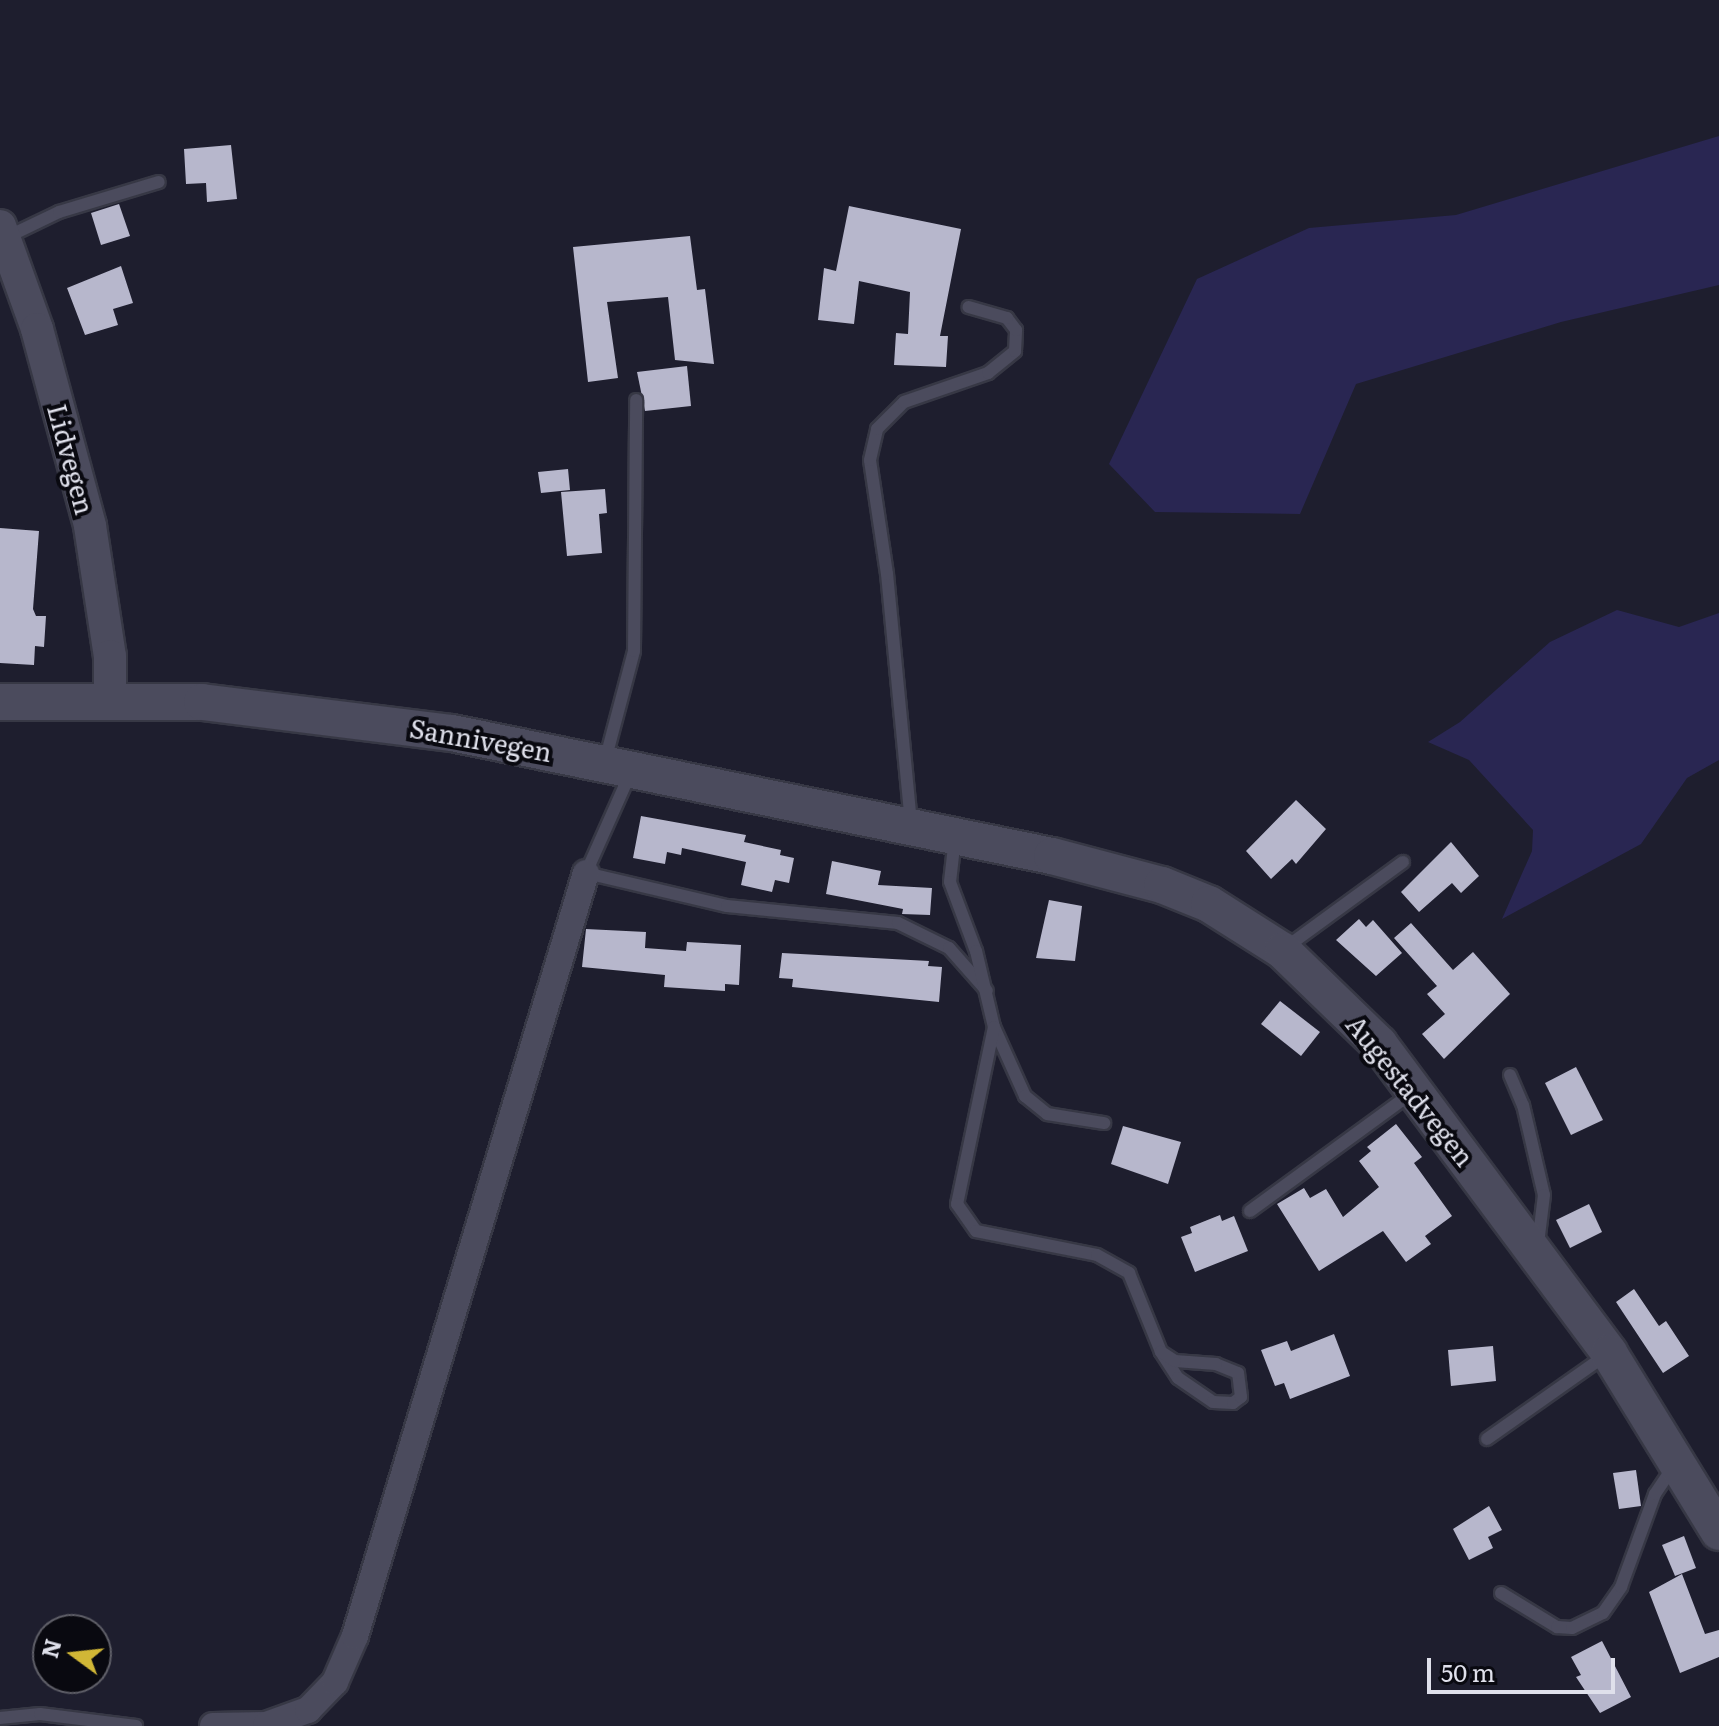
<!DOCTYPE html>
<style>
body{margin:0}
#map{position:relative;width:1719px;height:1726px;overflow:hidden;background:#1e1e2e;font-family:Literata,serif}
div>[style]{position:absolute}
.green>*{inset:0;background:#292652}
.building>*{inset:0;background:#b7b7cc}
.roads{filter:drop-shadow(2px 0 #373845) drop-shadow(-2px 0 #373845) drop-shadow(0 2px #373845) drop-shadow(0 -2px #373845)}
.service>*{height:12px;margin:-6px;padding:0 6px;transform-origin:6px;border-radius:6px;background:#4b4b5d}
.minor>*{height:26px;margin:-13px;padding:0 13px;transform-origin:13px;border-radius:13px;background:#4b4b5d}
.tertiary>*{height:32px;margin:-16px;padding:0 16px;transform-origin:16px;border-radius:16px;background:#4b4b5d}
.secondary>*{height:36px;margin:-18px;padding:0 18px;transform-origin:18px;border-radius:18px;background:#4b4b5d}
span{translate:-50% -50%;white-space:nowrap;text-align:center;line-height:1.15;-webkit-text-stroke:8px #090910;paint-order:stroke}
.street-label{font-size:26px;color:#dfe0eb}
.north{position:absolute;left:32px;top:1614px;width:80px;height:80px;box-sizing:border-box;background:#090910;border:2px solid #5f5f68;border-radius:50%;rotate:285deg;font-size:22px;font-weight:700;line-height:32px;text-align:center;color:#dfe0eb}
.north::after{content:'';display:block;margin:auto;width:28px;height:36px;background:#d1b736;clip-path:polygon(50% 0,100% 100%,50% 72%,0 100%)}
.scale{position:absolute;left:1427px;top:1658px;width:188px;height:36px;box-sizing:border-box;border:4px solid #dfe0eb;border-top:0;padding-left:10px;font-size:24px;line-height:28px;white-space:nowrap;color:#dfe0eb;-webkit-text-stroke:6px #090910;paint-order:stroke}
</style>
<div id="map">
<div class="green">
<i style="clip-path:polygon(1719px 136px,1719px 285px,1561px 322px,1356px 384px,1300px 514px,1155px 512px,1109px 464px,1197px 279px,1309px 228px,1456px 215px)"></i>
<i style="clip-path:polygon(1617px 610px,1679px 627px,1719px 613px,1719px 760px,1687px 778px,1641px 844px,1502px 919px,1532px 851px,1533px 830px,1469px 760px,1428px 742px,1460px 722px,1550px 642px)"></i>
</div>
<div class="building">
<i style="clip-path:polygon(231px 145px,237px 199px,207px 202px,206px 183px,186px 184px,184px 149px)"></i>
<i style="clip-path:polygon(119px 204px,130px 236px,101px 245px,91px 213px)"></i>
<i style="clip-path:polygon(849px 206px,961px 229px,940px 336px,948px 336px,946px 367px,894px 365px,896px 333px,908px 334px,910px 292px,859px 281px,854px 324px,818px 320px,824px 268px,836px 271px)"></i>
<i style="clip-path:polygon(690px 236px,697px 290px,705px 289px,714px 364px,675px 360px,668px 297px,607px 302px,618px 378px,588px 382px,573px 247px)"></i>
<i style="clip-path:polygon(121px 266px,133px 303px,113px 309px,118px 325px,85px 335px,67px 288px)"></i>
<i style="clip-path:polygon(687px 366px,691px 406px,645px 411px,637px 372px)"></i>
<i style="clip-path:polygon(568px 469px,570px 490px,541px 493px,538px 472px)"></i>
<i style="clip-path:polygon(605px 489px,607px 513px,599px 514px,602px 553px,567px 556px,561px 492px)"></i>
<i style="clip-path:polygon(0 528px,39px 531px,33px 609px,36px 616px,46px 616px,44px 647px,35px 646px,34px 665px,0 663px)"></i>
<i style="clip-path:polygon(1296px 800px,1326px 829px,1296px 864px,1292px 859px,1271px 879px,1246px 851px)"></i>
<i style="clip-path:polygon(641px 816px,746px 835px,744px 842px,781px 850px,780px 855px,794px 858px,789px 883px,775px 880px,772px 892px,741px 885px,746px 862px,682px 848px,681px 855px,667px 852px,665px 864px,633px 858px)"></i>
<i style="clip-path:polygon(1451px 842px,1479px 876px,1461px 893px,1452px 883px,1419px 912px,1401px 892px)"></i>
<i style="clip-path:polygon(832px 861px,881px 871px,878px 885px,932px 888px,930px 915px,902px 914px,903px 909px,826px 894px)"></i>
<i style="clip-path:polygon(1049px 900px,1082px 906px,1075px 961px,1036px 958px)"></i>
<i style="clip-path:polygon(1359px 919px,1366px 927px,1373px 920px,1402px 953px,1376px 976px,1336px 940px)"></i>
<i style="clip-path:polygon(1411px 923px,1453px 970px,1473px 952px,1510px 994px,1444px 1059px,1422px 1034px,1445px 1014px,1427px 994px,1437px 986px,1394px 938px)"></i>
<i style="clip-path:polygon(586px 929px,646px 932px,645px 948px,686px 951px,687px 942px,741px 945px,739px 985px,725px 984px,725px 991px,664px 987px,665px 975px,582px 967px)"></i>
<i style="clip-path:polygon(782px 953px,929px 961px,928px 966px,942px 967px,939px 1002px,792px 987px,793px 979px,779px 978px)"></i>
<i style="clip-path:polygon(1280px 1001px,1320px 1032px,1301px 1056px,1261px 1024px)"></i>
<i style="clip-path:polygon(1576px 1067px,1603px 1120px,1571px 1135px,1545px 1083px)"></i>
<i style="clip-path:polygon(1396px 1124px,1422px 1157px,1414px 1163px,1452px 1216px,1425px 1236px,1431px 1244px,1406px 1262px,1383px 1231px,1319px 1271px,1277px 1204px,1304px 1188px,1310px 1198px,1326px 1189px,1343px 1217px,1379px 1187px,1359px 1161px,1371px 1151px,1367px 1147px)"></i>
<i style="clip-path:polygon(1123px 1126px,1181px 1142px,1168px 1184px,1111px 1164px)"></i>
<i style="clip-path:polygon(1589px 1204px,1602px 1232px,1570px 1248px,1556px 1220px)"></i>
<i style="clip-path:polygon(1220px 1215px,1222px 1221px,1234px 1216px,1248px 1251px,1195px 1272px,1181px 1237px,1192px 1233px,1190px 1227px)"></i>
<i style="clip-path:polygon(1634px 1289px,1659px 1326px,1666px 1321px,1689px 1356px,1663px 1373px,1616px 1302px)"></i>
<i style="clip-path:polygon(1334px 1334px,1350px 1376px,1290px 1399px,1284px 1383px,1275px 1386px,1261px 1350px,1287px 1341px,1291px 1351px)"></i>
<i style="clip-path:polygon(1493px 1346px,1496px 1381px,1451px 1386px,1448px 1350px)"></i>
<i style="clip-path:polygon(1636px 1470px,1641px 1506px,1619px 1509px,1613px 1473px)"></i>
<i style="clip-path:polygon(1489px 1506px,1502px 1530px,1488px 1537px,1493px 1548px,1469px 1560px,1453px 1529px)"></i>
<i style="clip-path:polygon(1684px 1536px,1696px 1568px,1675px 1576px,1662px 1545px)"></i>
<i style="clip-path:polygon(1682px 1574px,1705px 1634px,1719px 1630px,1719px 1657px,1680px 1673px,1649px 1592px)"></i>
<i style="clip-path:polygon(1602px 1641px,1631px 1697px,1600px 1713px,1576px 1677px,1581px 1675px,1571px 1657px)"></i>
</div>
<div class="roads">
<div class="service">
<i style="left:7px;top:237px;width:58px;rotate:-25.7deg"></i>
<i style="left:59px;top:212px;width:104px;rotate:-16.7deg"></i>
<i style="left:605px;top:761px;width:114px;rotate:-75.2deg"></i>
<i style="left:634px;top:651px;width:251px;rotate:-89.5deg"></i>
<i style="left:630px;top:774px;width:108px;rotate:114deg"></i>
<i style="left:586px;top:873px;width:145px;rotate:13.2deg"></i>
<i style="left:727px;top:906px;width:172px;rotate:5.7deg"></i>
<i style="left:898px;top:923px;width:57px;rotate:26.1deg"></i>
<i style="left:949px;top:948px;width:57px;rotate:48.5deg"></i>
<i style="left:911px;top:823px;width:250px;rotate:-95.5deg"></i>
<i style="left:887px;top:574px;width:115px;rotate:-98.5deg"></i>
<i style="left:870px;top:460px;width:32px;rotate:-77deg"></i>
<i style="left:877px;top:429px;width:38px;rotate:-45deg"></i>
<i style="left:904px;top:402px;width:89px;rotate:-19deg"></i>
<i style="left:988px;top:373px;width:35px;rotate:-39deg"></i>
<i style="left:1015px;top:351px;width:21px;rotate:-87deg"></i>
<i style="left:1016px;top:330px;width:15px;rotate:-127deg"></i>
<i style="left:1007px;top:318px;width:40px;rotate:-164deg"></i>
<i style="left:955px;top:838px;width:44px;rotate:96.5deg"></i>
<i style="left:950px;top:882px;width:74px;rotate:69.4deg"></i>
<i style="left:976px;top:951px;width:78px;rotate:76.7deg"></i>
<i style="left:994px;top:1027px;width:76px;rotate:65.8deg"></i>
<i style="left:1025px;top:1096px;width:28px;rotate:39deg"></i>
<i style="left:1047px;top:1114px;width:58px;rotate:9deg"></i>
<i style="left:1285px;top:948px;width:146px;rotate:-36.1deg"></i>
<i style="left:994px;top:1027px;width:181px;rotate:101.8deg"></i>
<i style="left:957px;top:1204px;width:33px;rotate:55deg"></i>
<i style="left:976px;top:1231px;width:123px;rotate:11.2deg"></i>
<i style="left:1097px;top:1255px;width:37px;rotate:29deg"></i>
<i style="left:1129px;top:1273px;width:85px;rotate:67.9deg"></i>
<i style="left:1161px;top:1352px;width:31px;rotate:57deg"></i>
<i style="left:1178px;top:1378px;width:42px;rotate:34.4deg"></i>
<i style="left:1213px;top:1402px;width:20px;rotate:3deg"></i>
<i style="left:1233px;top:1403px;width:10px;rotate:-37deg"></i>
<i style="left:1241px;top:1397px;width:24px;rotate:-97deg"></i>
<i style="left:1238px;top:1373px;width:24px;rotate:-158deg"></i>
<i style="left:1216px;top:1364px;width:41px;rotate:-175.8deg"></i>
<i style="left:1175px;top:1361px;width:17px;rotate:-147deg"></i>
<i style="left:1510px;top:1075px;width:33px;rotate:67deg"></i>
<i style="left:1523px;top:1105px;width:92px;rotate:76.9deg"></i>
<i style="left:1544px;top:1195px;width:49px;rotate:97deg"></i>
<i style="left:1250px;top:1211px;width:202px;rotate:-36.1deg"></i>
<i style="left:1487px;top:1439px;width:146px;rotate:-35.2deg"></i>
<i style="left:1501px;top:1593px;width:66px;rotate:31.3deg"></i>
<i style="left:1557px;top:1627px;width:15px;rotate:4deg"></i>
<i style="left:1572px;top:1628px;width:34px;rotate:-26deg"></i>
<i style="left:1603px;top:1613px;width:32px;rotate:-55deg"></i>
<i style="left:1621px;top:1587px;width:99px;rotate:-69.9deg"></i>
<i style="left:1655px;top:1494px;width:32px;rotate:-56deg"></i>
<i style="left:0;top:1718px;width:40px;rotate:-5.7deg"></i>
<i style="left:40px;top:1714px;width:97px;rotate:7.1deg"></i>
</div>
<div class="minor">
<i style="left:213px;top:1726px;width:53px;rotate:-1.1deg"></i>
<i style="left:266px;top:1725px;width:45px;rotate:-19.7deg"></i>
<i style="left:308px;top:1710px;width:39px;rotate:-46deg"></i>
<i style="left:335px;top:1682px;width:50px;rotate:-66.5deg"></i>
<i style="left:355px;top:1636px;width:797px;rotate:-73.16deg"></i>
</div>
<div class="tertiary">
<i style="left:0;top:226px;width:109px;rotate:70.2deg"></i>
<i style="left:37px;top:329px;width:204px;rotate:74.9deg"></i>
<i style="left:90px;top:526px;width:132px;rotate:81.3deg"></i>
<i style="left:110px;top:656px;width:43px;rotate:90deg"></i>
</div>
<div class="secondary">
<i style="left:0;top:702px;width:202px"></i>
<i style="left:202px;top:702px;width:252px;rotate:7.1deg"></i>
<i style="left:452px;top:733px;width:612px;rotate:11.59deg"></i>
<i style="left:1052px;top:856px;width:114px;rotate:14.8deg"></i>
<i style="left:1162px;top:885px;width:51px;rotate:22deg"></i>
<i style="left:1209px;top:904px;width:88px;rotate:32.4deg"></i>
<i style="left:1283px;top:951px;width:134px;rotate:44.1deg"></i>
<i style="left:1379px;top:1044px;width:385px;rotate:53.3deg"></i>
<i style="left:1609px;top:1353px;width:210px;rotate:58.4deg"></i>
</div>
</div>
<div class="street-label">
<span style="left:72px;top:459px;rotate:75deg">Lidvegen</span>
<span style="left:481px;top:739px;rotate:10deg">Sannivegen</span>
<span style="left:1411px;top:1090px;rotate:51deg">Augestadvegen</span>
</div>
<div class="north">N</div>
<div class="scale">50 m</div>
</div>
